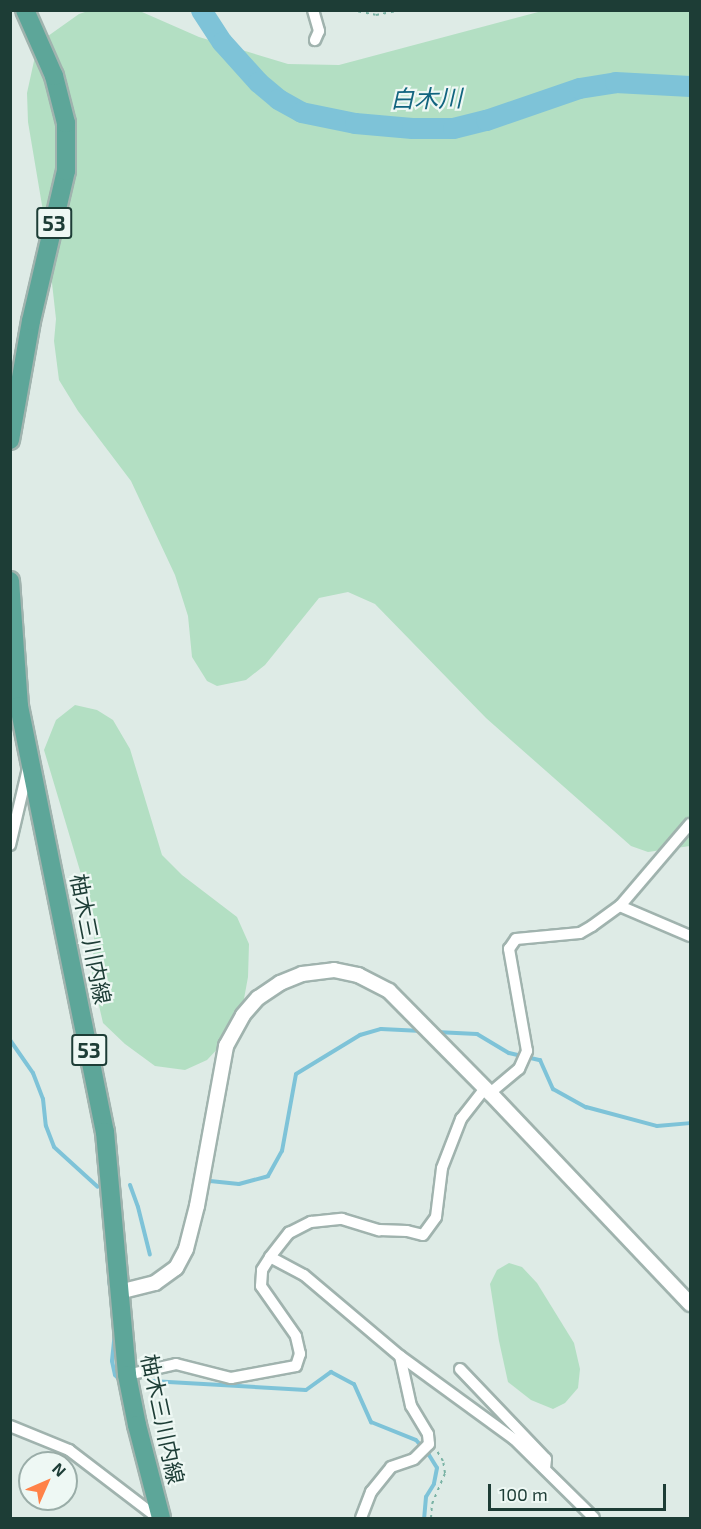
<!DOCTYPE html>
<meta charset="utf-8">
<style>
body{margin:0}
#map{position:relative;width:701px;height:1529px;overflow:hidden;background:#deebe6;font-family:"Exo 2","Noto Sans JP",sans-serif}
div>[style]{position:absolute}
.green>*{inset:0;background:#b3dfc3}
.stream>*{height:4px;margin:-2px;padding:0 2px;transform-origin:2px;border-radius:2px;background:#7ec3d8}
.river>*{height:21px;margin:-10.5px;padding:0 10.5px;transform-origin:10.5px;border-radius:10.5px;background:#7ec3d8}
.path>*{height:2px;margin-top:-1px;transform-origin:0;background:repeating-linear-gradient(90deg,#7ab3a5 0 3px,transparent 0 7.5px)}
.roads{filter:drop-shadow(2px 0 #a0b3ae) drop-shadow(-2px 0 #a0b3ae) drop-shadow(0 2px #a0b3ae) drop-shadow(0 -2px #a0b3ae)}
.minor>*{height:10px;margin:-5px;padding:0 5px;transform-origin:5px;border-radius:5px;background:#fff}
.tertiary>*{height:14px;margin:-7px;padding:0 7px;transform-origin:7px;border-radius:7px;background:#fff}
.primary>*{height:18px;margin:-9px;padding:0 9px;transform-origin:9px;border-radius:9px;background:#5da699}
span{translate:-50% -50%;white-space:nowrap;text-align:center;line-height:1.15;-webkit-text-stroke:4.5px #eef8f4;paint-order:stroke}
.shield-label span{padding:2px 4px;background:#eef8f4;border:2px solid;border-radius:4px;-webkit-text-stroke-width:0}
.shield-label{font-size:21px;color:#1d3d36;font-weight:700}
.street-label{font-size:22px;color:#1d3d36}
.water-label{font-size:24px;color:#11647f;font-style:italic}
.frame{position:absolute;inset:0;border:12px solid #1d3d36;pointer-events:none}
.north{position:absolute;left:18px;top:1451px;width:60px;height:60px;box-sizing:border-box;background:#eef8f4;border:2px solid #9aada8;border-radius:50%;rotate:45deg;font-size:16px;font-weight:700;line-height:24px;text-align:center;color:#1d3d36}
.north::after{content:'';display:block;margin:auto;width:21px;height:27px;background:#ff8248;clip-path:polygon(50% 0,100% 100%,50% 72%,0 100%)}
.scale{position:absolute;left:488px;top:1484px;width:178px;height:27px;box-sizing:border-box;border:3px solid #1d3d36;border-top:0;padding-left:8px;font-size:18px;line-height:21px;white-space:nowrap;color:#1d3d36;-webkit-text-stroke:4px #eef8f4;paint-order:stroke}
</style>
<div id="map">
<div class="green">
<i style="clip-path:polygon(132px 10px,142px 12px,199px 37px,288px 64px,339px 65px,542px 11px,690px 11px,690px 846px,648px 852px,631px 846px,486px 718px,375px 604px,348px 592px,319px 598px,265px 665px,246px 680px,217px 686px,207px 681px,192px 657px,188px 616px,175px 575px,131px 481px,78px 411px,59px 380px,54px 341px,56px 319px,46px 229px,28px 122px,27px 93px,34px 61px,48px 36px,79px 14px,88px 11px)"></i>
<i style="clip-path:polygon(75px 705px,97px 710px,113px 720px,130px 749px,162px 855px,182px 875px,237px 917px,249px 944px,248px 977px,242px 1010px,223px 1043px,207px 1060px,185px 1070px,155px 1066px,125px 1044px,103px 1023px,92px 975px,95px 921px,44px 750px,56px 720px)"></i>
<i style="clip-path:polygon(509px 1263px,522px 1267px,537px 1283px,574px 1343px,580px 1369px,578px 1388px,565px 1403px,553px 1409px,531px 1400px,508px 1382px,499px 1341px,490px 1284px,497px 1270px)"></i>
</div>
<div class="stream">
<i style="left:436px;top:1032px;width:41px;rotate:2.8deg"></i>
<i style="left:477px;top:1034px;width:37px;rotate:31deg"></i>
<i style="left:509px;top:1053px;width:32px;rotate:13deg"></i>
<i style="left:540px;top:1060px;width:32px;rotate:66deg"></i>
<i style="left:553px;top:1089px;width:38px;rotate:29deg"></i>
<i style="left:586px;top:1107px;width:73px;rotate:15deg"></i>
<i style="left:657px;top:1126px;width:33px;rotate:-5deg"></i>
<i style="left:10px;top:1040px;width:40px;rotate:55.1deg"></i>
<i style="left:33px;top:1073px;width:28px;rotate:69deg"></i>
<i style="left:43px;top:1099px;width:27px;rotate:84deg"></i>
<i style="left:46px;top:1126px;width:22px;rotate:69deg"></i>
<i style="left:54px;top:1147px;width:59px;rotate:42.3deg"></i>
<i style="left:210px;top:1181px;width:29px;rotate:6deg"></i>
<i style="left:239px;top:1184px;width:30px;rotate:-15deg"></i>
<i style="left:268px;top:1176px;width:29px;rotate:-61deg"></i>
<i style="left:282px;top:1151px;width:78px;rotate:-79.7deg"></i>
<i style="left:296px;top:1074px;width:75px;rotate:-31.4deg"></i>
<i style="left:360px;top:1035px;width:22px;rotate:-16deg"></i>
<i style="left:381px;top:1029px;width:41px;rotate:2.8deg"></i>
<i style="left:130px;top:1185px;width:23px;rotate:70deg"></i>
<i style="left:138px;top:1207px;width:49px;rotate:76deg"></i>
<i style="left:109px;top:1279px;width:15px;rotate:82deg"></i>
<i style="left:115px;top:1332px;width:29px;rotate:96deg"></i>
<i style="left:112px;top:1361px;width:14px;rotate:78deg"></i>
<i style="left:115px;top:1375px;width:8px;rotate:45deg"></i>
<i style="left:151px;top:1381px;width:155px;rotate:3.3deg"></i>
<i style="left:306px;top:1390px;width:31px;rotate:-36deg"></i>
<i style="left:331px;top:1372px;width:26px;rotate:28deg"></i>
<i style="left:354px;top:1384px;width:42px;rotate:65.9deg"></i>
<i style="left:371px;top:1422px;width:48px;rotate:21.8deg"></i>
<i style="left:416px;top:1440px;width:20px;rotate:49deg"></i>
<i style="left:429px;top:1455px;width:15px;rotate:58deg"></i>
<i style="left:437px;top:1468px;width:16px;rotate:101deg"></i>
<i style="left:434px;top:1484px;width:15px;rotate:122deg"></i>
<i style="left:426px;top:1497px;width:21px;rotate:95deg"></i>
</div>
<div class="river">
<i style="left:201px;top:10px;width:38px;rotate:57deg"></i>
<i style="left:222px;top:42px;width:54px;rotate:48deg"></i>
<i style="left:258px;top:82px;width:26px;rotate:40deg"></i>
<i style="left:278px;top:99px;width:26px;rotate:29deg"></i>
<i style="left:301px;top:112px;width:55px;rotate:11.5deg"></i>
<i style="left:355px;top:123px;width:57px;rotate:5deg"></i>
<i style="left:412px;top:128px;width:41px"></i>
<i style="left:453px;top:128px;width:34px;rotate:-14deg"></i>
<i style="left:486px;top:120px;width:98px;rotate:-19deg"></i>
<i style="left:579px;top:88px;width:36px;rotate:-9deg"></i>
<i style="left:615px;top:82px;width:75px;rotate:3.1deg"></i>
</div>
<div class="path">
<i style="left:351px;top:10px;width:25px;rotate:11deg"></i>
<i style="left:376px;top:15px;width:26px;rotate:-11deg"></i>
<i style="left:431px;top:1518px;width:14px;rotate:-86deg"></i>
<i style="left:432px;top:1504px;width:34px;rotate:-67deg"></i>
<i style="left:445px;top:1473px;width:12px;rotate:-99deg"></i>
<i style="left:443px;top:1461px;width:12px;rotate:-121deg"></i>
</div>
<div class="roads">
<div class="minor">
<i style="left:313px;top:10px;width:22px;rotate:74deg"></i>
<i style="left:319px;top:31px;width:10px;rotate:114deg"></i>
<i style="left:10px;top:845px;width:79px;rotate:-76.8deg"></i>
<i style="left:620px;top:906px;width:76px;rotate:23.2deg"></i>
<i style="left:490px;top:1093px;width:38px;rotate:-40deg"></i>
<i style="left:519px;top:1069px;width:20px;rotate:-66deg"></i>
<i style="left:527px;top:1051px;width:104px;rotate:-100deg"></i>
<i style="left:509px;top:949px;width:12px;rotate:-55deg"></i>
<i style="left:516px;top:939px;width:64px;rotate:-5.4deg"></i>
<i style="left:580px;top:933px;width:14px;rotate:-30deg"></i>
<i style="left:592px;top:926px;width:34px;rotate:-36deg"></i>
<i style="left:620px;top:906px;width:108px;rotate:-49.5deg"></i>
<i style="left:270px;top:1257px;width:38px;rotate:28deg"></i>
<i style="left:304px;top:1275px;width:126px;rotate:40.2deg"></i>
<i style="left:400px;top:1356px;width:141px;rotate:36.1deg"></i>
<i style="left:514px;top:1439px;width:112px;rotate:44.6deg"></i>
<i style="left:460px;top:1369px;width:124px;rotate:46.3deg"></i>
<i style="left:546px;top:1459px;width:10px;rotate:96deg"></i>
<i style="left:127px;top:1375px;width:50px;rotate:-12.7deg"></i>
<i style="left:176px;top:1364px;width:57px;rotate:14.3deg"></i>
<i style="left:231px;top:1378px;width:66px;rotate:-10.5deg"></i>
<i style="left:296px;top:1366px;width:13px;rotate:-72deg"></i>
<i style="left:300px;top:1354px;width:18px;rotate:-103deg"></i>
<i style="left:296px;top:1336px;width:61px;rotate:-125deg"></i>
<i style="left:261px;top:1286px;width:16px;rotate:-86deg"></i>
<i style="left:262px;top:1270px;width:15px;rotate:-58deg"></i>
<i style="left:270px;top:1257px;width:31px;rotate:-52deg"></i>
<i style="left:289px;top:1233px;width:25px;rotate:-27deg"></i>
<i style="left:311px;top:1222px;width:31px;rotate:-6deg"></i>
<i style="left:342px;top:1219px;width:39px;rotate:17deg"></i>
<i style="left:379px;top:1230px;width:28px;rotate:2deg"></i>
<i style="left:407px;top:1231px;width:16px;rotate:14deg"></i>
<i style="left:423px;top:1235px;width:22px;rotate:-54deg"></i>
<i style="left:436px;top:1217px;width:49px;rotate:-83deg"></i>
<i style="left:442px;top:1168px;width:53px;rotate:-68.8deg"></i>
<i style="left:461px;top:1119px;width:39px;rotate:-52deg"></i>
<i style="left:10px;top:1426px;width:64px;rotate:22.1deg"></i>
<i style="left:69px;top:1450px;width:112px;rotate:37.4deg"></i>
<i style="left:361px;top:1518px;width:28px;rotate:-69deg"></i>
<i style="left:371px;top:1492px;width:32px;rotate:-51deg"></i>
<i style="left:391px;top:1467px;width:24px;rotate:-19deg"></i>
<i style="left:414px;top:1459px;width:21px;rotate:-45deg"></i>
<i style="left:429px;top:1444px;width:10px;rotate:-96deg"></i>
<i style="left:428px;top:1434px;width:33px;rotate:-121deg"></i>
<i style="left:411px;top:1406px;width:51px;rotate:-102.4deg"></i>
</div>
<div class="tertiary">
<i style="left:119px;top:1292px;width:37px;rotate:-14deg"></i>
<i style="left:155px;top:1283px;width:26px;rotate:-36deg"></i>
<i style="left:176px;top:1268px;width:21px;rotate:-62deg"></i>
<i style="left:186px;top:1249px;width:44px;rotate:-75.7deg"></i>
<i style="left:197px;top:1206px;width:163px;rotate:-79.7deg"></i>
<i style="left:226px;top:1046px;width:35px;rotate:-61deg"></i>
<i style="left:243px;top:1015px;width:23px;rotate:-49deg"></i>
<i style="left:258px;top:998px;width:27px;rotate:-34deg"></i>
<i style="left:280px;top:983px;width:24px;rotate:-22deg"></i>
<i style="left:302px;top:974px;width:32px;rotate:-7deg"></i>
<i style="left:334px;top:970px;width:25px;rotate:12deg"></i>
<i style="left:358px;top:975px;width:35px;rotate:27deg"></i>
<i style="left:389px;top:991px;width:144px;rotate:45.3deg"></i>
<i style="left:490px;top:1093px;width:291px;rotate:46.5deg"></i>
</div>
<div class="primary">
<i style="left:10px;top:440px;width:121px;rotate:-80deg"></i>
<i style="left:31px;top:321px;width:154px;rotate:-76.9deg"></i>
<i style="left:66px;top:171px;width:48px;rotate:-90deg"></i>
<i style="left:66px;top:123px;width:49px;rotate:-104.3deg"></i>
<i style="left:54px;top:76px;width:72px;rotate:-113.7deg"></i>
<i style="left:10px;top:581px;width:125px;rotate:85.9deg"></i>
<i style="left:19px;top:706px;width:435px;rotate:78.6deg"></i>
<i style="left:105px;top:1132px;width:244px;rotate:84.8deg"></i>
<i style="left:127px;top:1375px;width:51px;rotate:78.7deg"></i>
<i style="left:137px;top:1425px;width:96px;rotate:75.5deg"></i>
</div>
</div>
<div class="shield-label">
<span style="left:54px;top:223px">53</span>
<span style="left:89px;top:1050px">53</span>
</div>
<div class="street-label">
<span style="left:91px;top:939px;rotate:79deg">柚木三川内線</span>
<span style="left:163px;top:1419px;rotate:78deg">柚木三川内線</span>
</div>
<div class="water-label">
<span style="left:426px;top:98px;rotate:-1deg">白木川</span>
</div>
<div class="frame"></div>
<div class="north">N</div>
<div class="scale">100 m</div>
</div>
